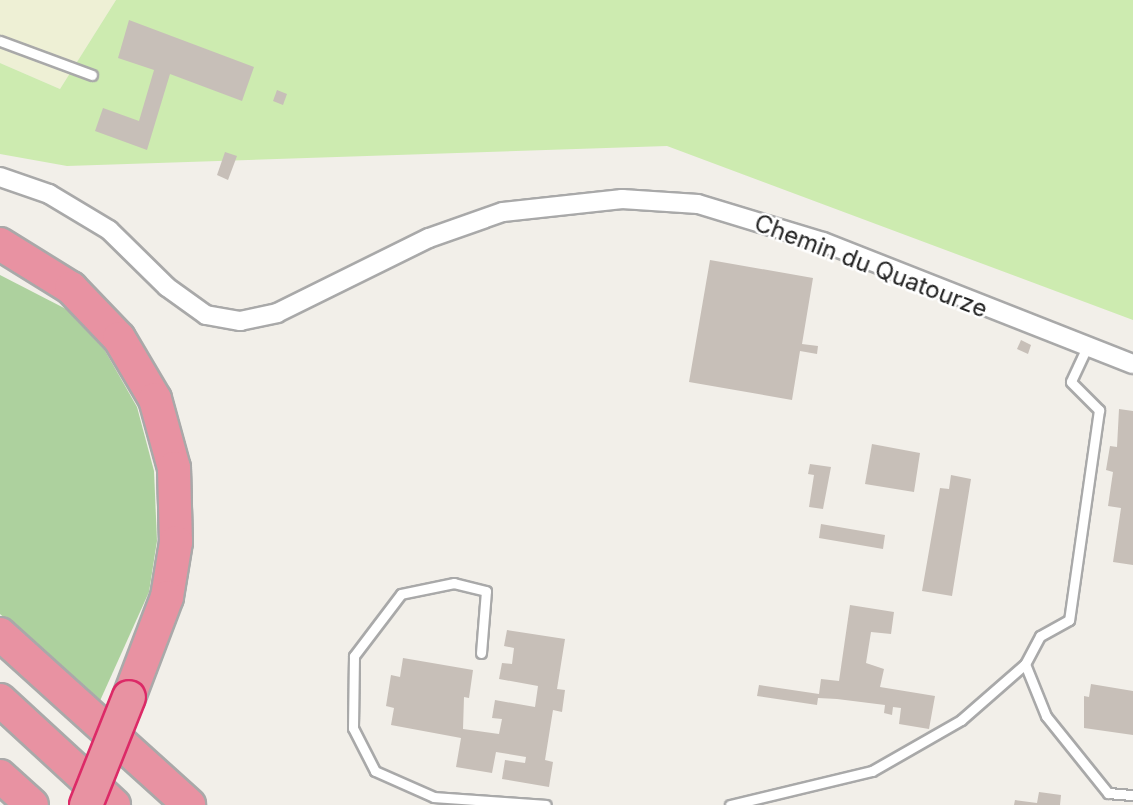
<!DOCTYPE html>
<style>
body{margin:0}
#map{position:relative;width:1133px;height:805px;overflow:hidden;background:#f2efe9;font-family:Inter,sans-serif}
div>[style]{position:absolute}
.farmland>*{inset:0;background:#eef0d5}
.grass>*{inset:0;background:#cdebb0}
.forest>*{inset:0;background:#add19e}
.building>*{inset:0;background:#c7bfb8}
.roads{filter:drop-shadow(2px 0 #a9a9a9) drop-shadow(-2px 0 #a9a9a9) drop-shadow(0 2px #a9a9a9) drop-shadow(0 -2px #a9a9a9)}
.service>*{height:9px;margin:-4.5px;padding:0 4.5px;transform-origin:4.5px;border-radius:4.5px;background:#fff}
.minor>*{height:18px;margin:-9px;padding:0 9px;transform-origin:9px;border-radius:9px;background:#fff}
.motorway>*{height:32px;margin:-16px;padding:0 16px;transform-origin:16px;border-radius:16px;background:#e892a2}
.bridges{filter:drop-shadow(2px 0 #dc2a67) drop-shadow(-2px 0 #dc2a67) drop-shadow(0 2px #dc2a67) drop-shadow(0 -2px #dc2a67)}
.motorway-bridge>*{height:32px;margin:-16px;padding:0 16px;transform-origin:16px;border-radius:16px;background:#e892a2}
span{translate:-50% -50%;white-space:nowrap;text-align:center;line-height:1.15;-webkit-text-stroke:5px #fff;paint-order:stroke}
.street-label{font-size:24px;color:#222}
</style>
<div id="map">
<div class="farmland">
<i style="clip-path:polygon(0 0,116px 0,60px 89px,0 63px)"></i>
</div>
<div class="grass">
<i style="clip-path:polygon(116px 0,1133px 0,1133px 320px,667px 146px,67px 166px,0 154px,0 63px,60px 89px)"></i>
</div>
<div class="forest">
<i style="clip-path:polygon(0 275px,66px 309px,104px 349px,137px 407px,154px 471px,157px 541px,149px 592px,99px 703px,0 614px)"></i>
</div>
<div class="building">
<i style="clip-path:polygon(129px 20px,254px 67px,242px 101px,170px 74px,147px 150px,95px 131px,103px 108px,139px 121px,154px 70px,118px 58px)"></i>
<i style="clip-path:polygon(277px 90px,287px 94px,283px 105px,273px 101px)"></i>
<i style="clip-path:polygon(225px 152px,237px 156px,228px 180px,217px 175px)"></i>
<i style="clip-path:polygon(710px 260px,813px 278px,802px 344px,818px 346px,817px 354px,800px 351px,792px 400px,689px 382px)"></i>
<i style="clip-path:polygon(1021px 340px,1031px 345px,1028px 354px,1017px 349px)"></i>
<i style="clip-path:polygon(1119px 409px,1133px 411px,1133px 565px,1113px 562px,1121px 508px,1108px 506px,1113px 472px,1106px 470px,1110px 446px,1117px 447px)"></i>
<i style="clip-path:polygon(872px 444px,920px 453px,914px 492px,865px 484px)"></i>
<i style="clip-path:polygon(810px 464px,831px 467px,823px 509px,809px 507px,814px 475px,808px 474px)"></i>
<i style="clip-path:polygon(951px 475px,971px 479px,952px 596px,922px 591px,940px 488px,949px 489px)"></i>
<i style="clip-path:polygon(821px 524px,885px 535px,883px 549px,819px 538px)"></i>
<i style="clip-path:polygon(850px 605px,894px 612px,891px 634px,871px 632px,866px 663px,884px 669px,880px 687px,935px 696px,929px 729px,899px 724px,901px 708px,893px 707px,892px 715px,884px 713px,885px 705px,837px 699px,818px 698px,817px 705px,757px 696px,759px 685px,819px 694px,821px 679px,839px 681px)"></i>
<i style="clip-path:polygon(507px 630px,565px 639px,557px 689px,565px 690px,562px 712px,553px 710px,545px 760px,553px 762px,549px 787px,502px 779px,505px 760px,525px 763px,526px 757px,496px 752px,492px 773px,456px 767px,461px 738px,391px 725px,394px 708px,386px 706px,391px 675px,400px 677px,403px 658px,473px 670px,469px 698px,464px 697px,463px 729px,499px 734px,502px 719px,492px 718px,495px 700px,535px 707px,538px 686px,499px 679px,502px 663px,512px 664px,514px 648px,504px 646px)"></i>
<i style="clip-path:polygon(1091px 684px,1133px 691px,1133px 735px,1084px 728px,1084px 696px,1089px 697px)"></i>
<i style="clip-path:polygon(1039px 792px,1061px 795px,1060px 805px,1014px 805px,1015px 800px,1037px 803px)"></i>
</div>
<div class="roads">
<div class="service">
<i style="left:0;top:41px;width:98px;rotate:20.3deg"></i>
<i style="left:1087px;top:347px;width:38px;rotate:115deg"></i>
<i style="left:1071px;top:382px;width:40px;rotate:45deg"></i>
<i style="left:1099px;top:410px;width:212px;rotate:98.1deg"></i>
<i style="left:1069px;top:620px;width:33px;rotate:151deg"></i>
<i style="left:1040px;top:636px;width:32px;rotate:118deg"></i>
<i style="left:1025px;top:664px;width:56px;rotate:68deg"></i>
<i style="left:1046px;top:716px;width:99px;rotate:51.2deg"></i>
<i style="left:1108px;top:793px;width:25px;rotate:5deg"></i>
<i style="left:481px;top:653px;width:62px;rotate:-85.4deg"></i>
<i style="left:486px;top:591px;width:33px;rotate:-166deg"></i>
<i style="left:454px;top:583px;width:54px;rotate:168.3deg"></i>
<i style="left:401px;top:594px;width:78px;rotate:127.2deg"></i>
<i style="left:354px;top:656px;width:72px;rotate:90.8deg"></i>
<i style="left:353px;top:728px;width:48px;rotate:62.9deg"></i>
<i style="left:375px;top:771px;width:64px;rotate:23.8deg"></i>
<i style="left:434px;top:797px;width:112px;rotate:4.1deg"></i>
<i style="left:730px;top:805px;width:146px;rotate:-13.5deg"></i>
<i style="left:872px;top:771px;width:103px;rotate:-29.8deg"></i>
<i style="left:961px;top:720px;width:85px;rotate:-41.2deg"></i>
</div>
<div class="minor">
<i style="left:0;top:177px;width:52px;rotate:19.1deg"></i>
<i style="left:49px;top:194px;width:70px;rotate:31deg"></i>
<i style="left:109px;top:230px;width:81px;rotate:44.5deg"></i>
<i style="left:167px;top:287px;width:48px;rotate:35.7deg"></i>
<i style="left:206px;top:315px;width:35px;rotate:10deg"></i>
<i style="left:240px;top:321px;width:38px;rotate:-12deg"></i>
<i style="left:277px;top:313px;width:169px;rotate:-26.3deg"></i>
<i style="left:429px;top:238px;width:78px;rotate:-19.4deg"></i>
<i style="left:503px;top:212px;width:120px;rotate:-6.2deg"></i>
<i style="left:622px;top:199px;width:76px;rotate:3.8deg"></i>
<i style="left:698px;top:204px;width:131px;rotate:16.9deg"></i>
<i style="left:823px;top:242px;width:333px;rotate:21.5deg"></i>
</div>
<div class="motorway">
<i style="left:0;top:244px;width:84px;rotate:31.8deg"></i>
<i style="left:71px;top:288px;width:69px;rotate:46.2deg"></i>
<i style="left:119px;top:338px;width:71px;rotate:59.5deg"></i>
<i style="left:155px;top:399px;width:72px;rotate:74.6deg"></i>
<i style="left:174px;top:468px;width:74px;rotate:88.5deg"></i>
<i style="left:176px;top:542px;width:56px;rotate:99.3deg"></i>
<i style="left:167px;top:597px;width:107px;rotate:110.8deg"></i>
<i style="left:0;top:634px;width:255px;rotate:42.1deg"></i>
<i style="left:0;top:700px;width:155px;rotate:42.6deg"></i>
<i style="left:0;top:776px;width:43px;rotate:42.2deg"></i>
</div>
</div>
<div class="bridges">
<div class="motorway-bridge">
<i style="left:86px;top:805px;width:116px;rotate:-68.3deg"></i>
</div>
</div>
<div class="street-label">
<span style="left:871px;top:266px;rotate:21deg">Chemin du Quatourze</span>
</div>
</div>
